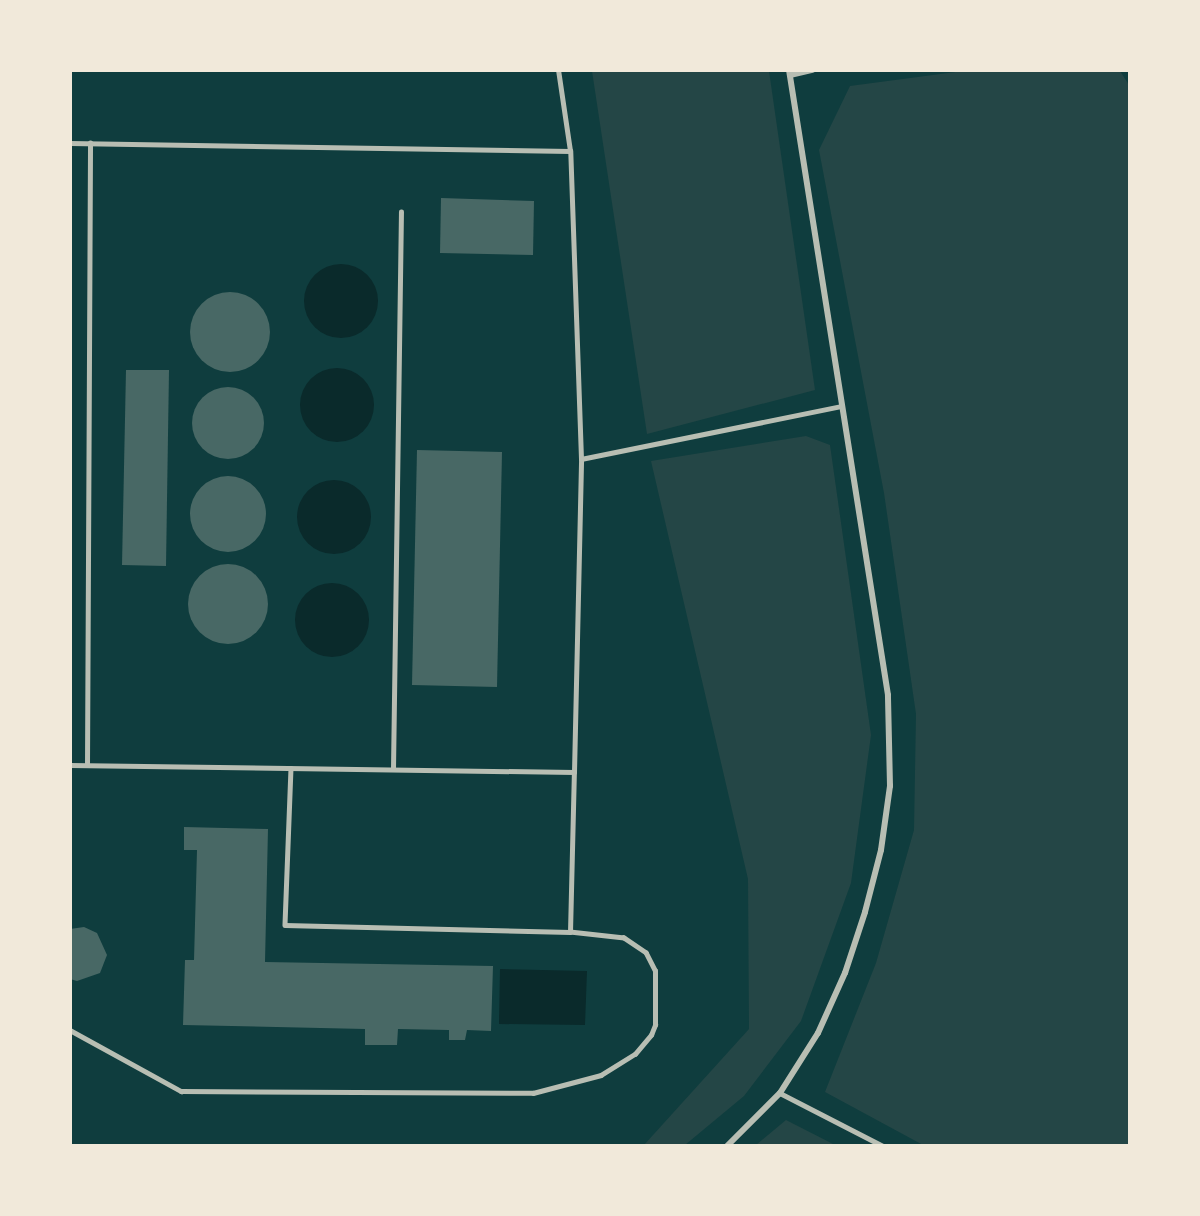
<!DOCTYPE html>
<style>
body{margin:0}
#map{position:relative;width:1200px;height:1216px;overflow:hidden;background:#0f3d3e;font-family:Mulish,sans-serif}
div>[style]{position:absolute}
.green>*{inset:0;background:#244646}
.water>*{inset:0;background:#0a2a2b}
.round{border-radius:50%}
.building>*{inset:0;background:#486865}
.service>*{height:4.5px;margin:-2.25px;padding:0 2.25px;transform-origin:2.25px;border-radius:2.25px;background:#b8beb3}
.minor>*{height:6px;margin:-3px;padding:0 3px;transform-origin:3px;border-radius:3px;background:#b8beb3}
span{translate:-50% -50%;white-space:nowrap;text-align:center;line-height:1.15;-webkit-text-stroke:6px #f1e9da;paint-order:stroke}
.frame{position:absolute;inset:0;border:72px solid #f1e9da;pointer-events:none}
</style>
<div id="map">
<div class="green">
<i style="clip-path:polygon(592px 71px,769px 71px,815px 390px,647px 434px)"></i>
<i style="clip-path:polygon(963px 71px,1120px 71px,1129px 85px,1129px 1145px,923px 1145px,825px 1092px,876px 963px,914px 830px,916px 714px,884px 493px,819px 150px,850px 86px)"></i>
<i style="clip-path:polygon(806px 436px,830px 445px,871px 735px,851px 883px,801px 1021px,744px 1096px,685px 1145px,644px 1145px,749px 1029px,748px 879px,651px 461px)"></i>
<i style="clip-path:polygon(786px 1120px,835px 1145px,756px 1145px)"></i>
</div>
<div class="water">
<i class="round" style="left:304px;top:264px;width:74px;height:74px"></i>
<i class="round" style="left:300px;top:368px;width:74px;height:74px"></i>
<i class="round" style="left:297px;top:480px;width:74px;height:74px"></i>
<i class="round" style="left:295px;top:583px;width:74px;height:74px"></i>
<i style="clip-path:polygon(500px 969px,587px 971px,585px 1025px,499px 1024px)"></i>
</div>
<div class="building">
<i style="clip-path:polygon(441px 198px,534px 201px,533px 255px,440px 253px)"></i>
<i class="round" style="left:190px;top:292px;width:80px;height:80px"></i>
<i style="clip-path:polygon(126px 370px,169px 370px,166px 566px,122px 565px)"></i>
<i class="round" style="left:192px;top:387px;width:72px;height:72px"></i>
<i style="clip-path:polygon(417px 450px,502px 452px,497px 687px,412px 685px)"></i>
<i class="round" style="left:190px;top:476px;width:76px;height:76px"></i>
<i class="round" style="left:188px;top:564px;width:80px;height:80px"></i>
<i style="clip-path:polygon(184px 827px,268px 829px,265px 962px,493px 966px,491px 1031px,467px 1030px,465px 1040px,449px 1040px,449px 1030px,398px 1029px,397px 1045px,365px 1045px,365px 1029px,183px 1025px,185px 960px,194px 960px,197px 850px,184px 850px)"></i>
<i style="clip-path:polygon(84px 927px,97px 933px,107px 955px,100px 973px,77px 981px,70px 979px,70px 929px)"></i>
</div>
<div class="service">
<i style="left:70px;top:143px;width:500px;rotate:0.92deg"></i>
<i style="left:581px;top:459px;width:266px;rotate:-11.5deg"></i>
<i style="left:70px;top:765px;width:504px;rotate:0.8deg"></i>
<i style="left:574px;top:772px;width:313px;rotate:-88.7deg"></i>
<i style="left:581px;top:459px;width:308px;rotate:-92deg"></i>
<i style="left:570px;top:151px;width:82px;rotate:-98.4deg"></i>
<i style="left:87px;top:765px;width:622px;rotate:-89.72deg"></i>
<i style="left:291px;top:768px;width:157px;rotate:92.2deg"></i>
<i style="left:285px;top:925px;width:285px;rotate:1.4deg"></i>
<i style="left:393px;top:769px;width:557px;rotate:-89.18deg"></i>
<i style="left:70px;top:1030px;width:127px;rotate:28.8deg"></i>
<i style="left:181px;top:1091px;width:352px;rotate:0.3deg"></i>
<i style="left:533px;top:1093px;width:70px;rotate:-14.8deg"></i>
<i style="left:601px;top:1075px;width:40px;rotate:-32deg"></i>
<i style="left:635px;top:1054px;width:25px;rotate:-50deg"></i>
<i style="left:651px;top:1035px;width:11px;rotate:-68deg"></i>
<i style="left:655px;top:1025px;width:54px;rotate:-90deg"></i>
<i style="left:655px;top:971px;width:20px;rotate:-117deg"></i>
<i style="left:646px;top:953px;width:27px;rotate:-146deg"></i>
<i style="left:624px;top:938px;width:54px;rotate:-173.7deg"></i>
<i style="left:570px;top:932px;width:160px;rotate:-88.6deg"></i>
<i style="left:780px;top:1093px;width:116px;rotate:27.2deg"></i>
</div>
<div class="minor">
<i style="left:790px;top:75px;width:23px;rotate:-13deg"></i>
<i style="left:727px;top:1146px;width:75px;rotate:-45deg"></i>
<i style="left:780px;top:1093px;width:71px;rotate:-57.7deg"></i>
<i style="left:818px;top:1033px;width:66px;rotate:-65.8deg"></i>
<i style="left:845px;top:973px;width:64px;rotate:-71.8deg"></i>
<i style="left:865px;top:912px;width:64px;rotate:-75.5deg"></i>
<i style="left:881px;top:850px;width:65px;rotate:-82deg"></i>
<i style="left:890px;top:786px;width:91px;rotate:-91.3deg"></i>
<i style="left:888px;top:695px;width:633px;rotate:-99deg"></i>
</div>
<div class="frame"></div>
</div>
